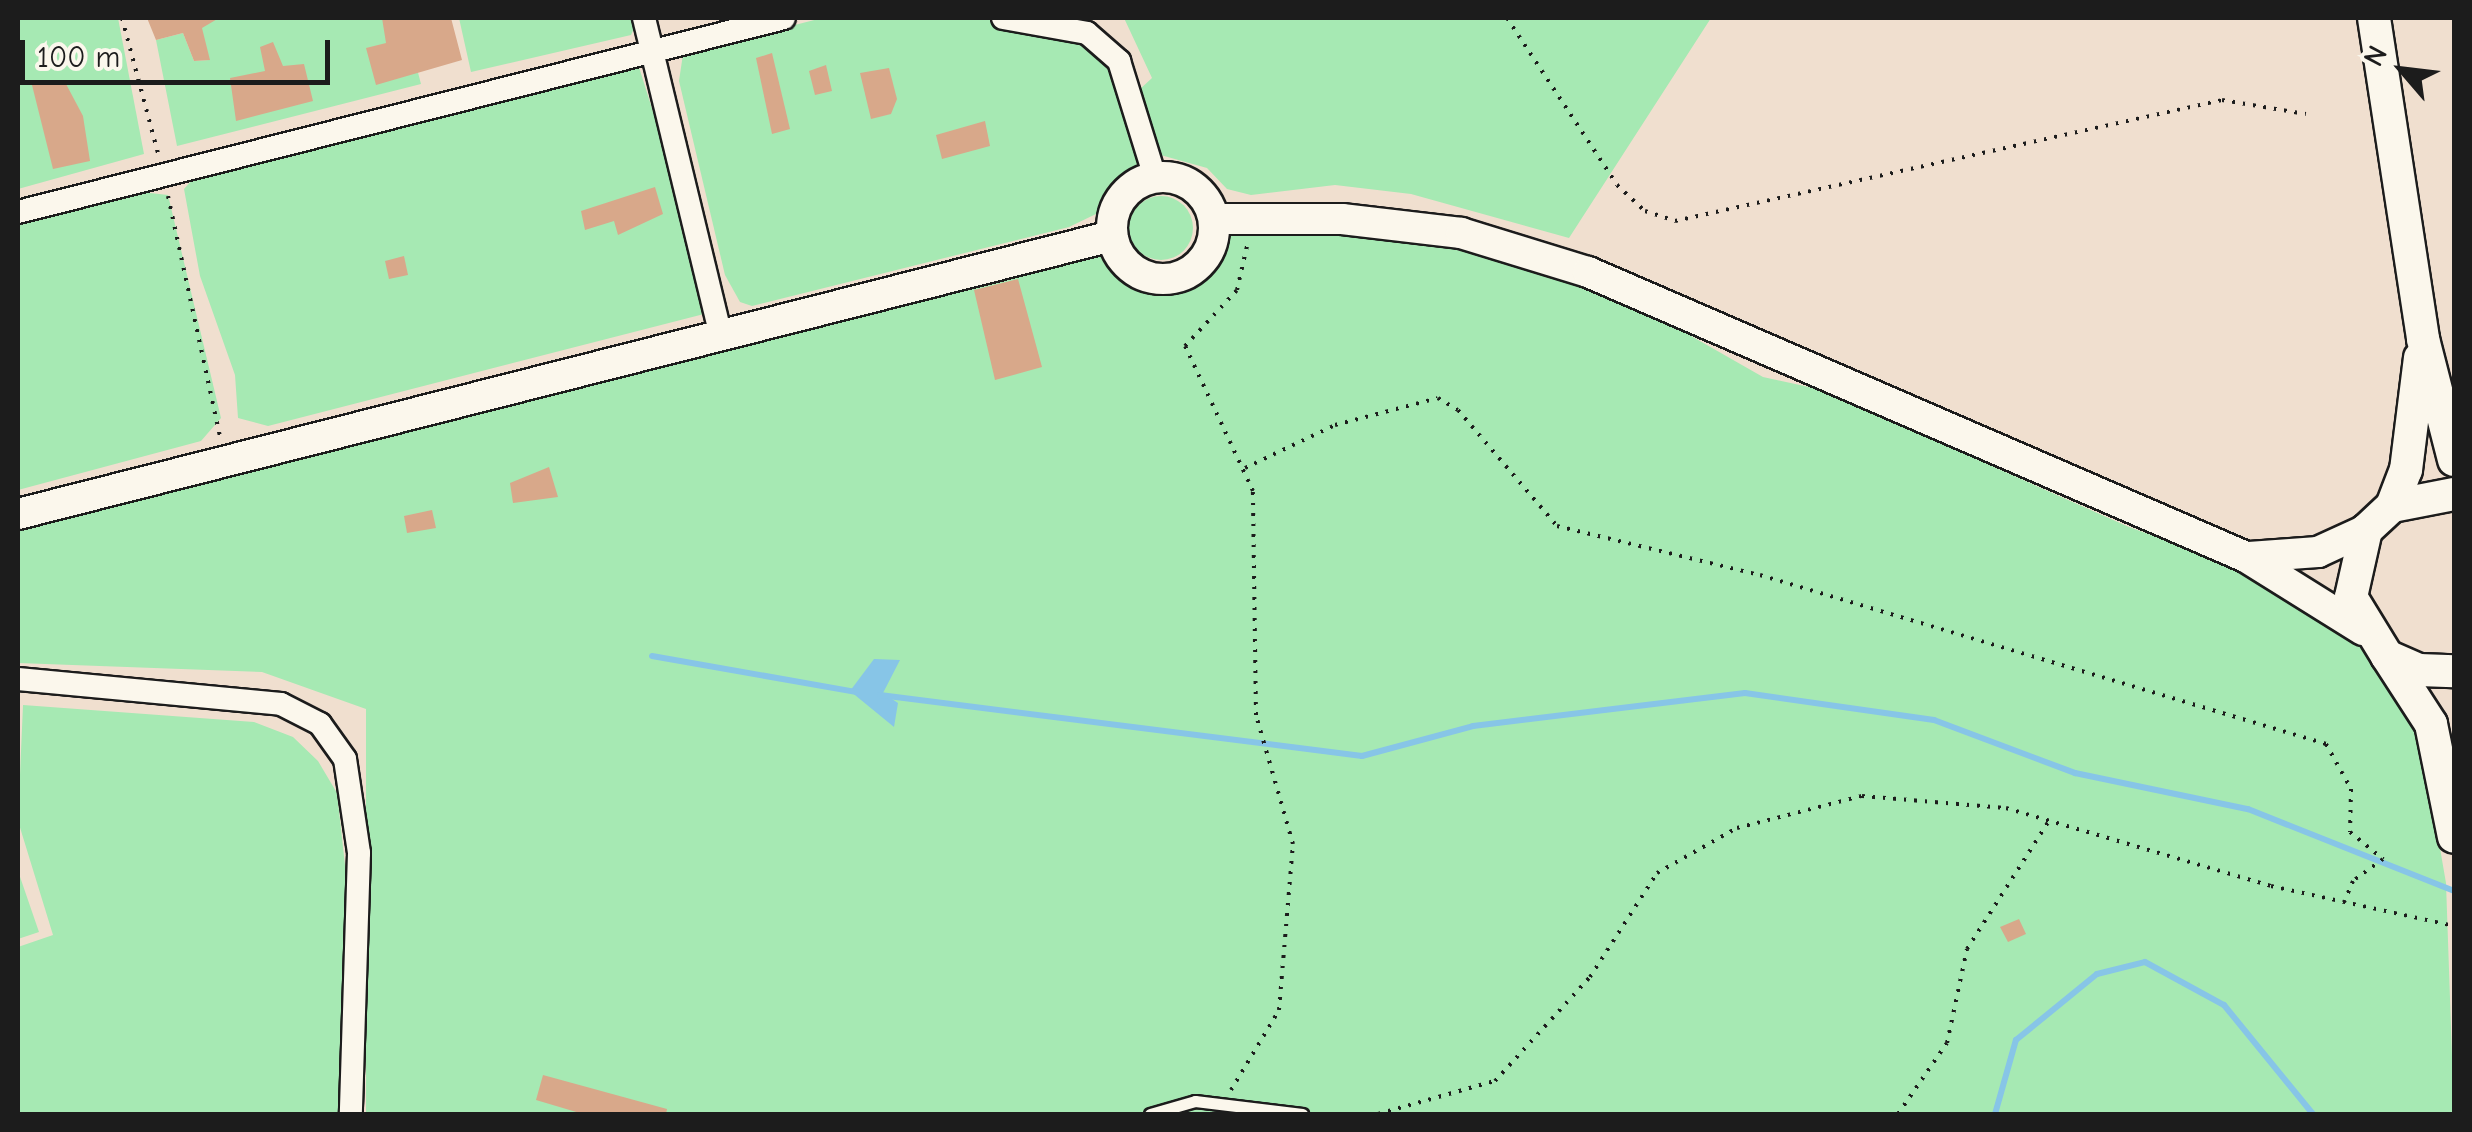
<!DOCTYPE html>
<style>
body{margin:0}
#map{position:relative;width:2472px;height:1132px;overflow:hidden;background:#f0dfcf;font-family:"Comic Neue",sans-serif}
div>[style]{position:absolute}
.green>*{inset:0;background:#a6e9b3}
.round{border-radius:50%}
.water>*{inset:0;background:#87c5e7}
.stream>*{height:6px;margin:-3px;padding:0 3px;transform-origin:3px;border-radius:3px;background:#87c5e7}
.building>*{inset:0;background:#d8a88a}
.path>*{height:4px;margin-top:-2px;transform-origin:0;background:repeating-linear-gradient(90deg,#1c1c1c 0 2.5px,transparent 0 10.5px)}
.roads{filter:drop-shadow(2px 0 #1c1c1c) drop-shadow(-2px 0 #1c1c1c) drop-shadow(0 2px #1c1c1c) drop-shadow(0 -2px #1c1c1c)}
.service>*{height:11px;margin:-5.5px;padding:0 5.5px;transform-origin:5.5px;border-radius:5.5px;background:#fbf7ec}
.minor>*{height:22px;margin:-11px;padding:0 11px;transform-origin:11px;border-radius:11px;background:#fbf7ec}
.tertiary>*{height:30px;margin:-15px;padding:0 15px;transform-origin:15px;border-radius:15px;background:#fbf7ec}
.tertiary>.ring{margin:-15px;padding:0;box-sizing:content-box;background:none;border:30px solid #fbf7ec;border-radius:50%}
.secondary>*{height:32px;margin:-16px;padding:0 16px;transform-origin:16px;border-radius:16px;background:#fbf7ec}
span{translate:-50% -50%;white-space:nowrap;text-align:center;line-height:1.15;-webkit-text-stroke:10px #fbf7ec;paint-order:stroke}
.frame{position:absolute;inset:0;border:20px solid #1c1c1c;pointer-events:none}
.north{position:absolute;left:2352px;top:20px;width:100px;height:100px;-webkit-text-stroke:8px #fbf7ec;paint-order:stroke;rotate:298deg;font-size:28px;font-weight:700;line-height:40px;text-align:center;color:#1c1c1c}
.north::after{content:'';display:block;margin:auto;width:35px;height:45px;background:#1c1c1c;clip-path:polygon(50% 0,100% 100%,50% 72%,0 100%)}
.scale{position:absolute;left:20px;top:40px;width:310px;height:45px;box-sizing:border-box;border:5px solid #1c1c1c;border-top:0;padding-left:12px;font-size:30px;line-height:35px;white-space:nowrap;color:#1c1c1c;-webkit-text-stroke:8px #fbf7ec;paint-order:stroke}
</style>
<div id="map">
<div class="green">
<i style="clip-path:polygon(18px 18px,118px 18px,144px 154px,18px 189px)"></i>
<i style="clip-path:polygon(199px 18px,404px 19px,421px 84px,177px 146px,156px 40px,183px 33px,194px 61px,209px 60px)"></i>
<i style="clip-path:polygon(459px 18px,632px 18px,635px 26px,631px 35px,471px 72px)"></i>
<i style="clip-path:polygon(822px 18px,1003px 18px,1087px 33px,1119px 61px,1147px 152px,1096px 214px,1069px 227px,752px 306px,740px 302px,725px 275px,679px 81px,683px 54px)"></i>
<i style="clip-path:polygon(1124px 18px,1711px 18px,1569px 238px,1411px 194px,1335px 185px,1251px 195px,1227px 189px,1207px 168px,1157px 154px,1139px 90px,1152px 78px)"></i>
<i style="clip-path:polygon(638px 64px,712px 299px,704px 314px,268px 426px,238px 418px,235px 375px,200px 276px,184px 189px,192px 180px)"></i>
<i style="clip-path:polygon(141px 192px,168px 195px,221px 418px,201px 441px,18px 490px,18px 224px)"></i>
<i class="round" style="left:1129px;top:196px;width:64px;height:64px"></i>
<i style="clip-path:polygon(1263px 227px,1454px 249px,1576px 282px,1642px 308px,1763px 377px,1818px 389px,2129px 527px,2321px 596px,2414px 697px,2446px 883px,2454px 1114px,366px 1114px,366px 709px,262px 672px,18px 663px,18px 514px,1102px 252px,1116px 274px,1157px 293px,1186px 287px,1230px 233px)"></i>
<i style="clip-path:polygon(23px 705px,254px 722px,293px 737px,318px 761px,337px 793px,347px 883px,349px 1114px,18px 1114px,18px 947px,53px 935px,18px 821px)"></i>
<i style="clip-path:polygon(18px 871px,39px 932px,18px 939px)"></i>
</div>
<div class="water">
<i style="clip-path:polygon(874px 659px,900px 660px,883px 693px,898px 703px,894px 727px,850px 691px)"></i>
</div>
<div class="stream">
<i style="left:652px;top:656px;width:208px;rotate:10deg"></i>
<i style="left:880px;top:695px;width:486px;rotate:7.2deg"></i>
<i style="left:1362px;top:756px;width:115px;rotate:-15.1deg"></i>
<i style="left:1473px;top:726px;width:274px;rotate:-6.9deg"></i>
<i style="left:1745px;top:693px;width:191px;rotate:8.1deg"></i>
<i style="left:1934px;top:720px;width:151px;rotate:20.6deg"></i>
<i style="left:2075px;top:773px;width:177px;rotate:11.8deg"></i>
<i style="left:2248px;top:809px;width:222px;rotate:21.7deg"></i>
<i style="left:1995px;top:1114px;width:77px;rotate:-74.2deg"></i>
<i style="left:2016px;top:1040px;width:104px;rotate:-39.2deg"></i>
<i style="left:2097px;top:974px;width:49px;rotate:-14deg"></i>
<i style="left:2145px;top:962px;width:90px;rotate:28.6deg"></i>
<i style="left:2224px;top:1005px;width:141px;rotate:50.8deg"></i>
</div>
<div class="building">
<i style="clip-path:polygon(147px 18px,219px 18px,202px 28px,210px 60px,194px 61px,183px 33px,156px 40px)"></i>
<i style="clip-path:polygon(382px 18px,451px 18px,462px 60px,376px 85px,366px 48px,386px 43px)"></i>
<i style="clip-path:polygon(273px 42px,283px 66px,304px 64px,313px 101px,236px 121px,230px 78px,265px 71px,260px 47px)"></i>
<i style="clip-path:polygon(772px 53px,790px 129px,772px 134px,756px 58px)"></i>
<i style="clip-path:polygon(826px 65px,832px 91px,815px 95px,809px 71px)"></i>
<i style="clip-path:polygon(889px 68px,897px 99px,891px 114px,871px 119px,860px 73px)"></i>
<i style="clip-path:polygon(53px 80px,66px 84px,83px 116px,90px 161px,53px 169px,32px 85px)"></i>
<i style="clip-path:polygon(985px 121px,990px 146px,942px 159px,936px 135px)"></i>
<i style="clip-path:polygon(655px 187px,663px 214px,618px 235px,614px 221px,585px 230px,581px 211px)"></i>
<i style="clip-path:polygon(404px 256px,408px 275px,389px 279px,385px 261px)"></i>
<i style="clip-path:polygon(1018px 279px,1042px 367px,995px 380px,974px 290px)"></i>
<i style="clip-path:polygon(549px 467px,558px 497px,513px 503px,510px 483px)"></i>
<i style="clip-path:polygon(432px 510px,436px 528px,407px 533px,404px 516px)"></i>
<i style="clip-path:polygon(2019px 919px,2026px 934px,2008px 942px,2000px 927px)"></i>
<i style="clip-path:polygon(543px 1075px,667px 1109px,666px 1114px,583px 1114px,536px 1100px)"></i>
</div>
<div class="path">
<i style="left:122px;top:18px;width:140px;rotate:75.1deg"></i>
<i style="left:1507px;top:18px;width:200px;rotate:56.6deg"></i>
<i style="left:1617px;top:185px;width:38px;rotate:43deg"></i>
<i style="left:1645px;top:211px;width:32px;rotate:18deg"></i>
<i style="left:1675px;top:221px;width:560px;rotate:-12.47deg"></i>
<i style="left:2222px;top:100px;width:85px;rotate:9.5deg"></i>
<i style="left:168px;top:196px;width:246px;rotate:77.8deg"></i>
<i style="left:1245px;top:468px;width:100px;rotate:-25.5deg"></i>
<i style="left:1335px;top:425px;width:106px;rotate:-14.7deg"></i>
<i style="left:1438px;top:398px;width:23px;rotate:31deg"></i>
<i style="left:1458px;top:410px;width:153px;rotate:49.5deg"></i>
<i style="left:1557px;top:526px;width:209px;rotate:13.6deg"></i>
<i style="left:1760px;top:575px;width:591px;rotate:16.62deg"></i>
<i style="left:2326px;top:744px;width:51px;rotate:60.9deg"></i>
<i style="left:2351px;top:789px;width:43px;rotate:91.3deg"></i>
<i style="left:2350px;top:832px;width:43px;rotate:39.3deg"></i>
<i style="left:2383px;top:859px;width:37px;rotate:144deg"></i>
<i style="left:2353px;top:881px;width:23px;rotate:113deg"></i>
<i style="left:1231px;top:1090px;width:93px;rotate:-59deg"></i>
<i style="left:1279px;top:1010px;width:167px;rotate:-85.2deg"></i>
<i style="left:1293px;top:844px;width:134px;rotate:-106deg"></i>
<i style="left:1256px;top:715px;width:224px;rotate:-90.8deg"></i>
<i style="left:1253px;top:491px;width:160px;rotate:-115.1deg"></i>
<i style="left:1185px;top:346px;width:76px;rotate:-47.1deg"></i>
<i style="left:1237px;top:290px;width:45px;rotate:-77.2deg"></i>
<i style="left:1378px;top:1114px;width:122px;rotate:-15.8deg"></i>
<i style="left:1495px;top:1081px;width:141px;rotate:-47.6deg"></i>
<i style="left:1590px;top:977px;width:124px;rotate:-57.2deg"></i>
<i style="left:1657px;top:873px;width:92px;rotate:-29.4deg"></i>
<i style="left:1737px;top:828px;width:129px;rotate:-14.4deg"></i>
<i style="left:1862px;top:796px;width:144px;rotate:4.8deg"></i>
<i style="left:2006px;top:808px;width:276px;rotate:16.4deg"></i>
<i style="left:2271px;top:886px;width:187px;rotate:12.3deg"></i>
<i style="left:1898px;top:1114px;width:86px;rotate:-55.4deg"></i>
<i style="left:1947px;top:1043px;width:96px;rotate:-78deg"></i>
<i style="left:1967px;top:949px;width:152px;rotate:-57.4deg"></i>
</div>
<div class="roads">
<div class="service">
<i style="left:1150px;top:1114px;width:47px;rotate:-16.1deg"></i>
<i style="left:1195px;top:1101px;width:108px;rotate:6.9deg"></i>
</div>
<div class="minor">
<i style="left:644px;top:18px;width:327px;rotate:76.4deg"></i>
<i style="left:1003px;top:18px;width:85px;rotate:10.1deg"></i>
<i style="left:1087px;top:33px;width:43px;rotate:41.2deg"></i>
<i style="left:1119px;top:61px;width:121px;rotate:72.8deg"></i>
<i style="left:18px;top:212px;width:790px;rotate:-14.21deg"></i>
<i style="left:18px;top:679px;width:264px;rotate:5.4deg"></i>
<i style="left:281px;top:704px;width:44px;rotate:27.1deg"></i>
<i style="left:320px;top:724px;width:43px;rotate:54.5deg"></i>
<i style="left:345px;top:759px;width:95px;rotate:81.5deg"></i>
<i style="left:359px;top:853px;width:261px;rotate:91.8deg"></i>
</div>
<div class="tertiary">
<i class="ring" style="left:1112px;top:177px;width:72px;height:72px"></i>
<i style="left:1214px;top:219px;width:128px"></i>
<i style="left:1342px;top:219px;width:120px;rotate:6.7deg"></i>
<i style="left:1461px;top:233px;width:133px;rotate:17.1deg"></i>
<i style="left:1588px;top:272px;width:717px;rotate:23.42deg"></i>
<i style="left:2246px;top:557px;width:138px;rotate:32deg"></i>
<i style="left:18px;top:514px;width:1129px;rotate:-14.26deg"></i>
<i style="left:2249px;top:557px;width:69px;rotate:-4.1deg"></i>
<i style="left:2318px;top:552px;width:53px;rotate:-24.6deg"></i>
</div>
<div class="secondary">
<i style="left:2374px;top:18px;width:325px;rotate:81.3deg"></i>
<i style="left:2423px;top:339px;width:125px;rotate:75.6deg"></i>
<i style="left:2454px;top:494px;width:63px;rotate:169deg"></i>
<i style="left:2392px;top:506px;width:35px;rotate:137deg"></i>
<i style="left:2366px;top:530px;width:69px;rotate:102.6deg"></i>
<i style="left:2351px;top:597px;width:69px;rotate:58.6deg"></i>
<i style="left:2387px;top:656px;width:35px;rotate:24deg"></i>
<i style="left:2419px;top:670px;width:35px;rotate:2deg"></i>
<i style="left:2392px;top:506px;width:39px;rotate:-69deg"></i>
<i style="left:2406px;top:470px;width:113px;rotate:-82.9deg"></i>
<i style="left:2387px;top:656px;width:81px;rotate:57.1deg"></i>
<i style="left:2431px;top:724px;width:115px;rotate:78.5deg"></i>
</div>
</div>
<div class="frame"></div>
<div class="north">N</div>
<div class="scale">100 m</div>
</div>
